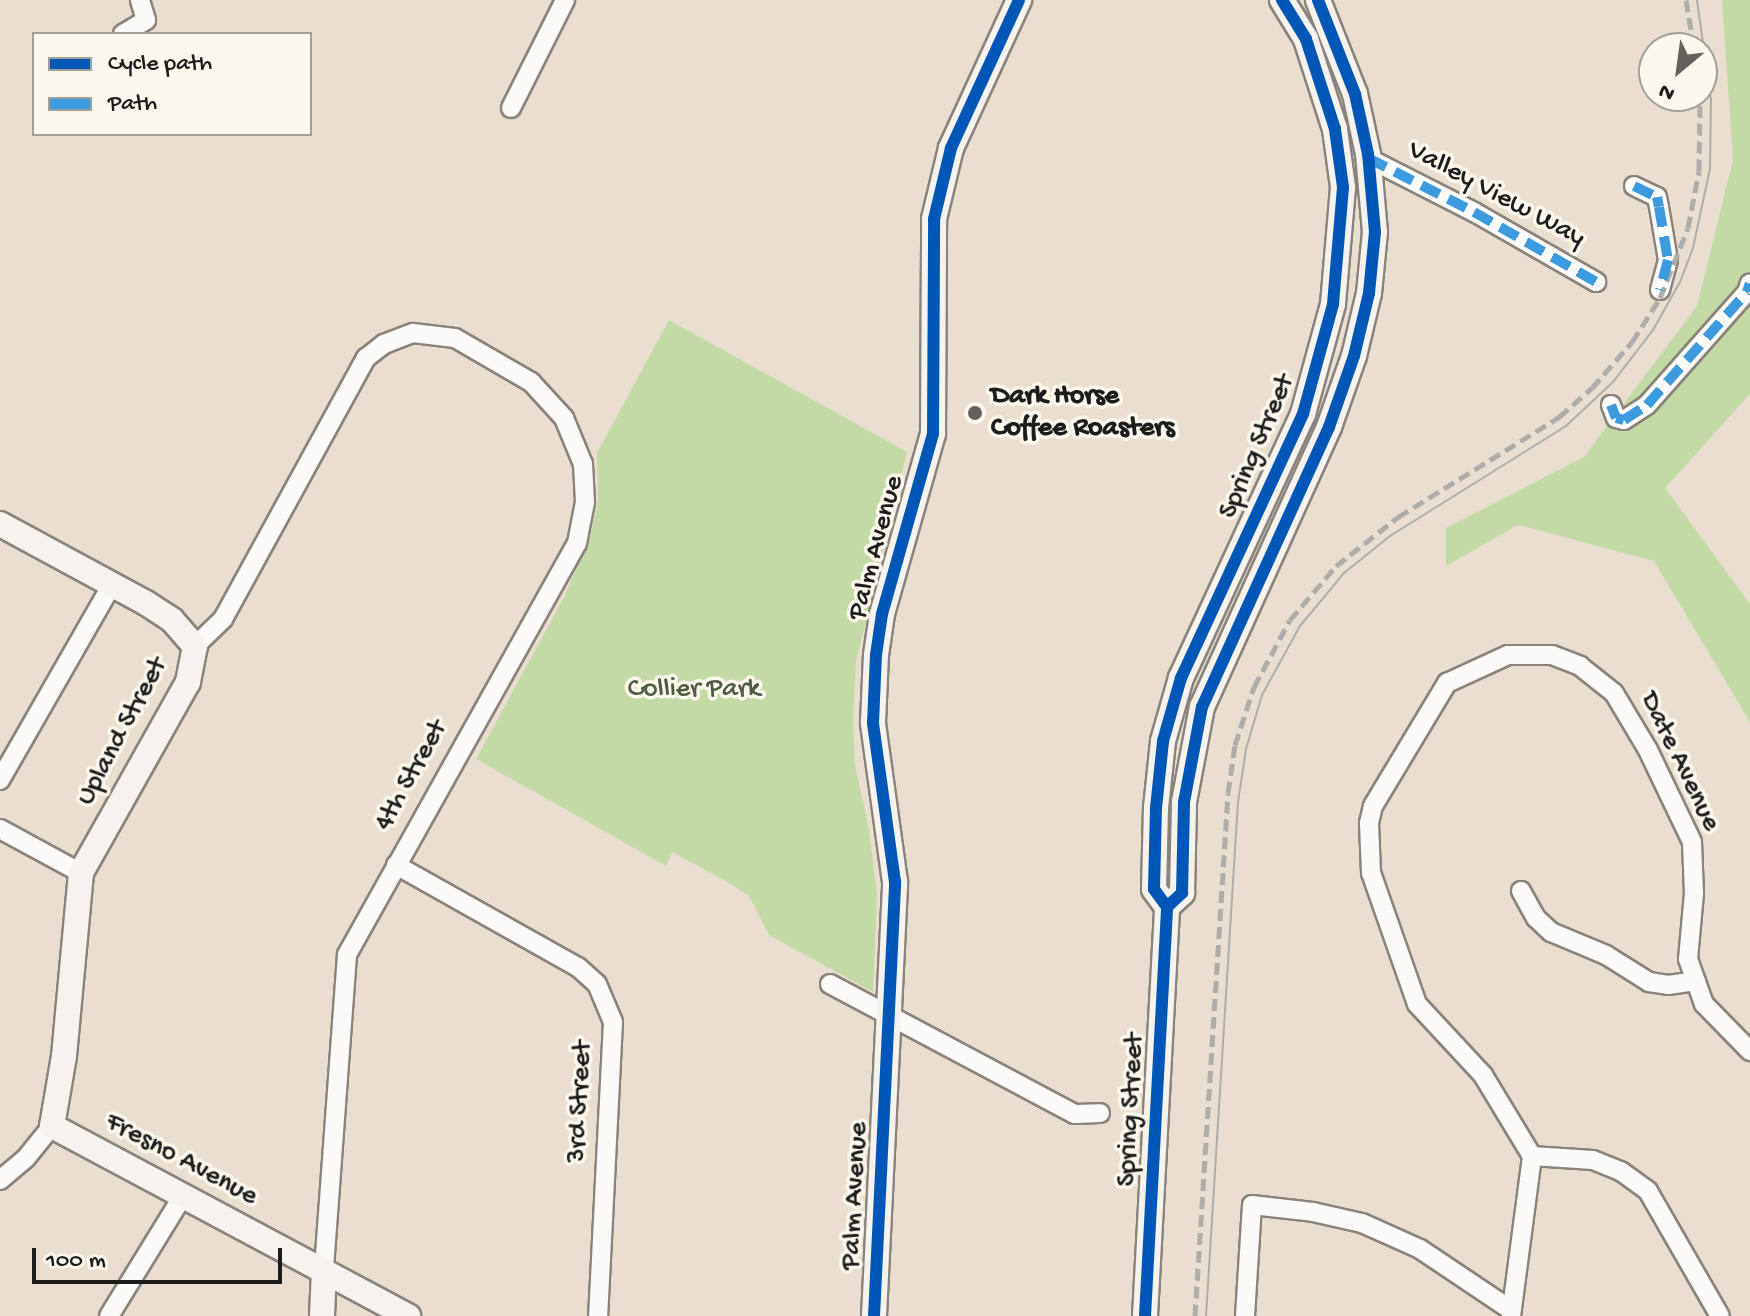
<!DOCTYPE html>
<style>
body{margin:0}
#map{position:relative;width:1750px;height:1316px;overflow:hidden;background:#e9decf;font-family:"Gochi Hand",sans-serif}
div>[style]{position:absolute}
.green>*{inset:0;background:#c3daa7}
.roads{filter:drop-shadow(2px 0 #89837b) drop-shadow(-2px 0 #89837b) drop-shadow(0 2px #89837b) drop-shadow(0 -2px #89837b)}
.street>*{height:18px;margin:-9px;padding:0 9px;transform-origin:9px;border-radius:9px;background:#fcfaf8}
.secondary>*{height:24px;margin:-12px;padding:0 12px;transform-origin:12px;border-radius:12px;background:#f6f2ee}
.tram>*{height:2px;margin:-1px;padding:0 1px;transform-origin:1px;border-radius:1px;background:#aeadaa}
.rail>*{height:5px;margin-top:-2.5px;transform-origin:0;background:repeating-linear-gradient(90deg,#aeadaa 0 12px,transparent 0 18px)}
.quiet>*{height:10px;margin-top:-5px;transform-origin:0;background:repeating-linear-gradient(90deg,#3c9bdf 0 20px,transparent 0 30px)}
.cycleway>*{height:12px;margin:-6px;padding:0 6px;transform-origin:6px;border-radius:6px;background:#0057b8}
.dots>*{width:22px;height:22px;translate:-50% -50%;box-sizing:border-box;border:4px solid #fbf7ec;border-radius:50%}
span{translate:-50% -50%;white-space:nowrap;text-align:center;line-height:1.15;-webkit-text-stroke:7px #fbf7ec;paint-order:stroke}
.street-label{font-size:28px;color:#1c1c1c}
.poi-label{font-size:28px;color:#1c1c1c;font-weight:700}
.left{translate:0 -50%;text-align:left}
.park-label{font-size:28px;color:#4c5d41}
.legend{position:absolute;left:32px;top:32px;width:280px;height:104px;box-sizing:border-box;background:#fbf7ec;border:2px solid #a29f99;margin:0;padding:10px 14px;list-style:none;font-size:24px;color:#1c1c1c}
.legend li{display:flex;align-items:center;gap:16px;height:40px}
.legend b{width:40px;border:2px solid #a29f99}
.north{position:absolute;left:1638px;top:32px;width:80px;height:80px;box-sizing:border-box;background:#fbf7ec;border:2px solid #a29f99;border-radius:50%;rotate:209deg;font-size:22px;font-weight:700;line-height:32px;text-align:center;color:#1c1c1c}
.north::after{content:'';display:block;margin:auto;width:28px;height:36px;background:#64605b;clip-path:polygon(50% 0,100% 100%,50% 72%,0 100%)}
.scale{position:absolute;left:32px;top:1248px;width:250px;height:36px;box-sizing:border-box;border:4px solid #1c1c1c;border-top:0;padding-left:10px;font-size:24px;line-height:28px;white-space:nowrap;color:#1c1c1c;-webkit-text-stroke:6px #fbf7ec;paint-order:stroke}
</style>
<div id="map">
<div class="green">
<i style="clip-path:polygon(1722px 0,1750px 0,1750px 394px,1665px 488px,1750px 604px,1750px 722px,1654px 561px,1518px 525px,1446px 566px,1446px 528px,1584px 457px,1697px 306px,1733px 160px)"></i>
<i style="clip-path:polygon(669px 320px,907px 452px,856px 662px,853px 721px,855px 765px,869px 829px,877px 895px,873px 992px,769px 935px,749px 896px,733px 885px,672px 852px,666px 866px,476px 759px,564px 597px,590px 538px,598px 500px,597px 453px)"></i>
</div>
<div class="roads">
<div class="street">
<i style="left:123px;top:34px;width:27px;rotate:-31deg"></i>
<i style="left:146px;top:20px;width:21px;rotate:-107deg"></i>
<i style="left:511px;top:108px;width:121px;rotate:-63.4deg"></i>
<i style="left:1368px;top:158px;width:119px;rotate:27deg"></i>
<i style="left:1474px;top:212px;width:141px;rotate:29.8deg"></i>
<i style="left:1634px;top:186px;width:25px;rotate:26deg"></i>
<i style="left:1657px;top:197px;width:10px;rotate:79deg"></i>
<i style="left:1659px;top:207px;width:54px;rotate:80.4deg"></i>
<i style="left:1668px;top:260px;width:31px;rotate:105deg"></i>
<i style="left:1611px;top:405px;width:14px;rotate:69deg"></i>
<i style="left:1616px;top:418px;width:8px;rotate:14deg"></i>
<i style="left:1624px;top:420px;width:27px;rotate:-33deg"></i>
<i style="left:1647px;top:405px;width:151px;rotate:-48.5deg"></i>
<i style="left:1747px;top:292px;width:9px;rotate:-72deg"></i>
<i style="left:195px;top:646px;width:39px;rotate:-44deg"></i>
<i style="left:223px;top:619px;width:298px;rotate:-61.3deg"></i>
<i style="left:366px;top:358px;width:23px;rotate:-38deg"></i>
<i style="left:384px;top:344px;width:31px;rotate:-21deg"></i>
<i style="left:413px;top:333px;width:42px;rotate:6.8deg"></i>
<i style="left:455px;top:338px;width:88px;rotate:30.1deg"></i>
<i style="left:531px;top:382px;width:49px;rotate:47.5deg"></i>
<i style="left:564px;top:418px;width:50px;rotate:67.6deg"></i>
<i style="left:583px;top:464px;width:38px;rotate:87deg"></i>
<i style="left:585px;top:502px;width:42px;rotate:101deg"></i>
<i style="left:577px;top:543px;width:472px;rotate:119.2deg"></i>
<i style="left:347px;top:955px;width:317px;rotate:94.2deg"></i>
<i style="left:0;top:780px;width:227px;rotate:-60.2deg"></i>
<i style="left:0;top:829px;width:92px;rotate:28.5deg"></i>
<i style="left:396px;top:865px;width:209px;rotate:29.3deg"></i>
<i style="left:578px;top:967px;width:25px;rotate:42deg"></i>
<i style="left:597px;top:984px;width:41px;rotate:67.2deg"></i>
<i style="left:613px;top:1022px;width:294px;rotate:92.9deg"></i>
<i style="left:1521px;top:891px;width:31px;rotate:61deg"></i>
<i style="left:1536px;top:918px;width:21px;rotate:43deg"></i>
<i style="left:1551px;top:932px;width:60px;rotate:22.7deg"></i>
<i style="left:1606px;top:955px;width:51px;rotate:32.1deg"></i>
<i style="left:1649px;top:982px;width:19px;rotate:9deg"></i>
<i style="left:1668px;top:985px;width:28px;rotate:-8deg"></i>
<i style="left:830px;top:984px;width:277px;rotate:28deg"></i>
<i style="left:1075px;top:1114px;width:25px;rotate:-2deg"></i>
<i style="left:1532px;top:1156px;width:61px;rotate:3.8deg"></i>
<i style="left:1593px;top:1160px;width:31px;rotate:22deg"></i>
<i style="left:1622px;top:1172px;width:32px;rotate:36deg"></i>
<i style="left:1648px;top:1191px;width:144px;rotate:60.1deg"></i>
<i style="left:0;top:1180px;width:34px;rotate:-40deg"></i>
<i style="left:26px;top:1158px;width:41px;rotate:-50.9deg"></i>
<i style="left:109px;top:1316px;width:143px;rotate:-58.4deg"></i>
<i style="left:1245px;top:1316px;width:111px;rotate:-86.4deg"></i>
<i style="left:1252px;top:1205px;width:61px;rotate:6.5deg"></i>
<i style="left:1313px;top:1212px;width:50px;rotate:12.7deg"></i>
<i style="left:1362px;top:1223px;width:64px;rotate:24.1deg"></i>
<i style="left:1420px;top:1249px;width:110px;rotate:33.8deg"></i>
<i style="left:1511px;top:1316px;width:161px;rotate:-82.5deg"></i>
<i style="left:1532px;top:1156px;width:95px;rotate:-121.2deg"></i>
<i style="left:1483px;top:1075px;width:97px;rotate:-132.9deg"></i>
<i style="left:1417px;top:1004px;width:139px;rotate:-109.3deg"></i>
<i style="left:1371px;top:873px;width:50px;rotate:-92.3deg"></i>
<i style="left:1369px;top:823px;width:17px;rotate:-77deg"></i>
<i style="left:1373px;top:806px;width:144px;rotate:-59deg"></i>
<i style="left:1447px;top:683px;width:67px;rotate:-24.7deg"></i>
<i style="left:1508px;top:655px;width:44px"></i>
<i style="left:1552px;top:655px;width:30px;rotate:21deg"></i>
<i style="left:1580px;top:666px;width:43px;rotate:38.5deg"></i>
<i style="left:1614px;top:693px;width:66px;rotate:59.2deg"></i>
<i style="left:1648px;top:750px;width:102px;rotate:64.4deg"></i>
<i style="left:1692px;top:842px;width:51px;rotate:87.8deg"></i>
<i style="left:1694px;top:893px;width:66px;rotate:95.2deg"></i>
<i style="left:1688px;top:959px;width:48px;rotate:70.4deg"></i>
<i style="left:1704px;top:1004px;width:66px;rotate:45.6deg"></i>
</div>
<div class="secondary">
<i style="left:0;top:524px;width:166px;rotate:28.4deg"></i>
<i style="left:146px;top:603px;width:31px;rotate:33deg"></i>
<i style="left:172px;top:620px;width:35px;rotate:49deg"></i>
<i style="left:195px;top:646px;width:37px;rotate:101deg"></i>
<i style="left:188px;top:682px;width:219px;rotate:119.3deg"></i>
<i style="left:81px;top:873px;width:184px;rotate:95.3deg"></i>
<i style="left:64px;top:1056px;width:71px;rotate:99.7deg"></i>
<i style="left:52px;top:1126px;width:404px;rotate:28.1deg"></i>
<i style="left:1167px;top:907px;width:21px;rotate:-43deg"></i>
<i style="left:1182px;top:893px;width:91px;rotate:-88.7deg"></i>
<i style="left:1184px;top:802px;width:97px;rotate:-79.3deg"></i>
<i style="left:1202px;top:707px;width:307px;rotate:-65.6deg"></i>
<i style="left:1329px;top:427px;width:75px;rotate:-70.6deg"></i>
<i style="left:1354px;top:356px;width:65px;rotate:-76.6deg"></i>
<i style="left:1369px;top:293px;width:61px;rotate:-84.4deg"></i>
<i style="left:1375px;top:232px;width:78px;rotate:-95.1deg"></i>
<i style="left:1368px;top:154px;width:61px;rotate:-102.2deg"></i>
<i style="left:1355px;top:94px;width:101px;rotate:-111.5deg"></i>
<i style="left:322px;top:1316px;width:45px;rotate:-87.5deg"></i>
<i style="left:874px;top:1316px;width:435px;rotate:-87.2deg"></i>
<i style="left:895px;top:882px;width:161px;rotate:-97.9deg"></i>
<i style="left:873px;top:723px;width:68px;rotate:-87.5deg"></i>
<i style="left:876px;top:655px;width:41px;rotate:-81.7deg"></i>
<i style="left:882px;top:614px;width:187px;rotate:-74.2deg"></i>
<i style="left:933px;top:434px;width:215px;rotate:-89.7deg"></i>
<i style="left:934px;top:219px;width:73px;rotate:-76.5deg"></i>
<i style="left:951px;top:148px;width:163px;rotate:-65.3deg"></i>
<i style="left:1145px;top:1316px;width:410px;rotate:-86.9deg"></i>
<i style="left:1167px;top:907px;width:22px;rotate:-126deg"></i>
<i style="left:1154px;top:889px;width:81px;rotate:-88.6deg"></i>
<i style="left:1156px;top:808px;width:67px;rotate:-84deg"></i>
<i style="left:1163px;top:741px;width:66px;rotate:-74.1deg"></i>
<i style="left:1181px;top:678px;width:291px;rotate:-65.2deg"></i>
<i style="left:1303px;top:414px;width:114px;rotate:-74.7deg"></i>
<i style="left:1333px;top:304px;width:117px;rotate:-85.1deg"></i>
<i style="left:1343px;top:187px;width:59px;rotate:-97.9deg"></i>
<i style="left:1335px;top:129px;width:95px;rotate:-107.9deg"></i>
<i style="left:1306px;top:39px;width:46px;rotate:-121.6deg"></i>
</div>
</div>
<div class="tram">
<i style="left:1206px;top:1316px;width:515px;rotate:-86.44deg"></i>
<i style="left:1238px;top:802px;width:54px;rotate:-81.4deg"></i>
<i style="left:1246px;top:749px;width:56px;rotate:-73.5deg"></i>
<i style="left:1262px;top:695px;width:79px;rotate:-61.2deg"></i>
<i style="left:1300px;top:626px;width:69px;rotate:-50.3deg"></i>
<i style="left:1344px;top:573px;width:59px;rotate:-38.8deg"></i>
<i style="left:1390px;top:536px;width:208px;rotate:-32deg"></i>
<i style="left:1566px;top:426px;width:64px;rotate:-43.1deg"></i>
<i style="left:1613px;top:382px;width:66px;rotate:-52.4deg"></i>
<i style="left:1653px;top:330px;width:55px;rotate:-60.6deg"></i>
<i style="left:1680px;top:282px;width:36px;rotate:-69deg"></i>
<i style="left:1693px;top:248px;width:81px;rotate:-77.9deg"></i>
<i style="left:1710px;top:169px;width:69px;rotate:-89.2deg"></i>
<i style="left:1711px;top:100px;width:101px;rotate:-98deg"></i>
</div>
<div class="rail">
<i style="left:1686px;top:0;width:49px;rotate:80.5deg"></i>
<i style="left:1195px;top:1316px;width:524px;rotate:-86.39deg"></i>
<i style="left:1228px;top:793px;width:49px;rotate:-81.7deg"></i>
<i style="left:1235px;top:745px;width:61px;rotate:-71.9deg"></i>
<i style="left:1254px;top:687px;width:76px;rotate:-61.8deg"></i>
<i style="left:1290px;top:620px;width:71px;rotate:-49.6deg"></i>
<i style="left:1336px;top:566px;width:79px;rotate:-38.3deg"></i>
<i style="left:1398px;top:517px;width:190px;rotate:-31.8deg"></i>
<i style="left:1559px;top:417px;width:44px;rotate:-41.3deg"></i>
<i style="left:1592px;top:388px;width:61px;rotate:-49deg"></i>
<i style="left:1632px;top:342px;width:52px;rotate:-57.5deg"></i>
<i style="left:1660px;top:298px;width:75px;rotate:-68.2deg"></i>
<i style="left:1688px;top:228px;width:58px;rotate:-79.1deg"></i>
<i style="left:1699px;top:171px;width:75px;rotate:-89.2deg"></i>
</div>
<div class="quiet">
<i style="left:1368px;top:158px;width:119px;rotate:27deg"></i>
<i style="left:1474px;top:212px;width:141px;rotate:29.8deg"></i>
<i style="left:1634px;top:186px;width:25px;rotate:26deg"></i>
<i style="left:1657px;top:197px;width:10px;rotate:79deg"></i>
<i style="left:1659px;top:207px;width:54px;rotate:80.4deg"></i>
<i style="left:1668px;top:260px;width:31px;rotate:105deg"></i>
<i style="left:1611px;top:405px;width:14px;rotate:69deg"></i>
<i style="left:1616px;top:418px;width:8px;rotate:14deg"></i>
<i style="left:1624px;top:420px;width:27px;rotate:-33deg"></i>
<i style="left:1647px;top:405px;width:151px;rotate:-48.5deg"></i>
<i style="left:1747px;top:292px;width:9px;rotate:-72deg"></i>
</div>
<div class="cycleway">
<i style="left:1167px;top:907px;width:21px;rotate:-43deg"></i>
<i style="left:1182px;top:893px;width:91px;rotate:-88.7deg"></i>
<i style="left:1184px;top:802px;width:97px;rotate:-79.3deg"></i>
<i style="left:1202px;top:707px;width:307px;rotate:-65.6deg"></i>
<i style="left:1329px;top:427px;width:75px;rotate:-70.6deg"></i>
<i style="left:1354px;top:356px;width:65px;rotate:-76.6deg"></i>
<i style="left:1369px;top:293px;width:61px;rotate:-84.4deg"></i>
<i style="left:1375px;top:232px;width:78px;rotate:-95.1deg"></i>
<i style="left:1368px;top:154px;width:61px;rotate:-102.2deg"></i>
<i style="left:1355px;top:94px;width:101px;rotate:-111.5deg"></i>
<i style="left:874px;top:1316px;width:435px;rotate:-87.2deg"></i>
<i style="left:895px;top:882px;width:161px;rotate:-97.9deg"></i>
<i style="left:873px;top:723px;width:68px;rotate:-87.5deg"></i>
<i style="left:876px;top:655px;width:41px;rotate:-81.7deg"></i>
<i style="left:882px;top:614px;width:187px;rotate:-74.2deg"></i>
<i style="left:933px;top:434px;width:215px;rotate:-89.7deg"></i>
<i style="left:934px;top:219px;width:73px;rotate:-76.5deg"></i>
<i style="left:951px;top:148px;width:163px;rotate:-65.3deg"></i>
<i style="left:1145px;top:1316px;width:410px;rotate:-86.9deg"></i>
<i style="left:1167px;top:907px;width:22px;rotate:-126deg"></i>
<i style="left:1154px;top:889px;width:81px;rotate:-88.6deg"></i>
<i style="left:1156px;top:808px;width:67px;rotate:-84deg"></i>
<i style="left:1163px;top:741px;width:66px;rotate:-74.1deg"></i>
<i style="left:1181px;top:678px;width:291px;rotate:-65.2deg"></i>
<i style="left:1303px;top:414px;width:114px;rotate:-74.7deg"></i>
<i style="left:1333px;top:304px;width:117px;rotate:-85.1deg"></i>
<i style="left:1343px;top:187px;width:59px;rotate:-97.9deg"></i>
<i style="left:1335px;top:129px;width:95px;rotate:-107.9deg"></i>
<i style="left:1306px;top:39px;width:46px;rotate:-121.6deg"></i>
</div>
<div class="dots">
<i style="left:975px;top:413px;background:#64605b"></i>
</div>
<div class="street-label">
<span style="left:1496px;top:195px;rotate:28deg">Valley View Way</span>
<span style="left:1258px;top:447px;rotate:-67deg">Spring Street</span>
<span style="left:877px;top:548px;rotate:-75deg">Palm Avenue</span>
<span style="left:123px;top:732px;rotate:-62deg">Upland Street</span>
<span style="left:1679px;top:762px;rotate:64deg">Date Avenue</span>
<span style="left:412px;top:776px;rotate:-61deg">4th Street</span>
<span style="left:581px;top:1102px;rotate:-87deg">3rd Street</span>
<span style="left:1132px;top:1110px;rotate:-87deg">Spring Street</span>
<span style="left:181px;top:1160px;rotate:28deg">Fresno Avenue</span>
<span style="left:856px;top:1196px;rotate:-87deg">Palm Avenue</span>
</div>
<div class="poi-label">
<span class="left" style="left:991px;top:413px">Dark Horse<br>Coffee Roasters</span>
</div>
<div class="park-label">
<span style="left:694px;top:690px">Collier Park</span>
</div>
<ul class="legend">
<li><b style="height:10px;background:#0057b8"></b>Cycle path</li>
<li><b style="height:10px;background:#3c9bdf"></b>Path</li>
</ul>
<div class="north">N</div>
<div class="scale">100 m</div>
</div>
